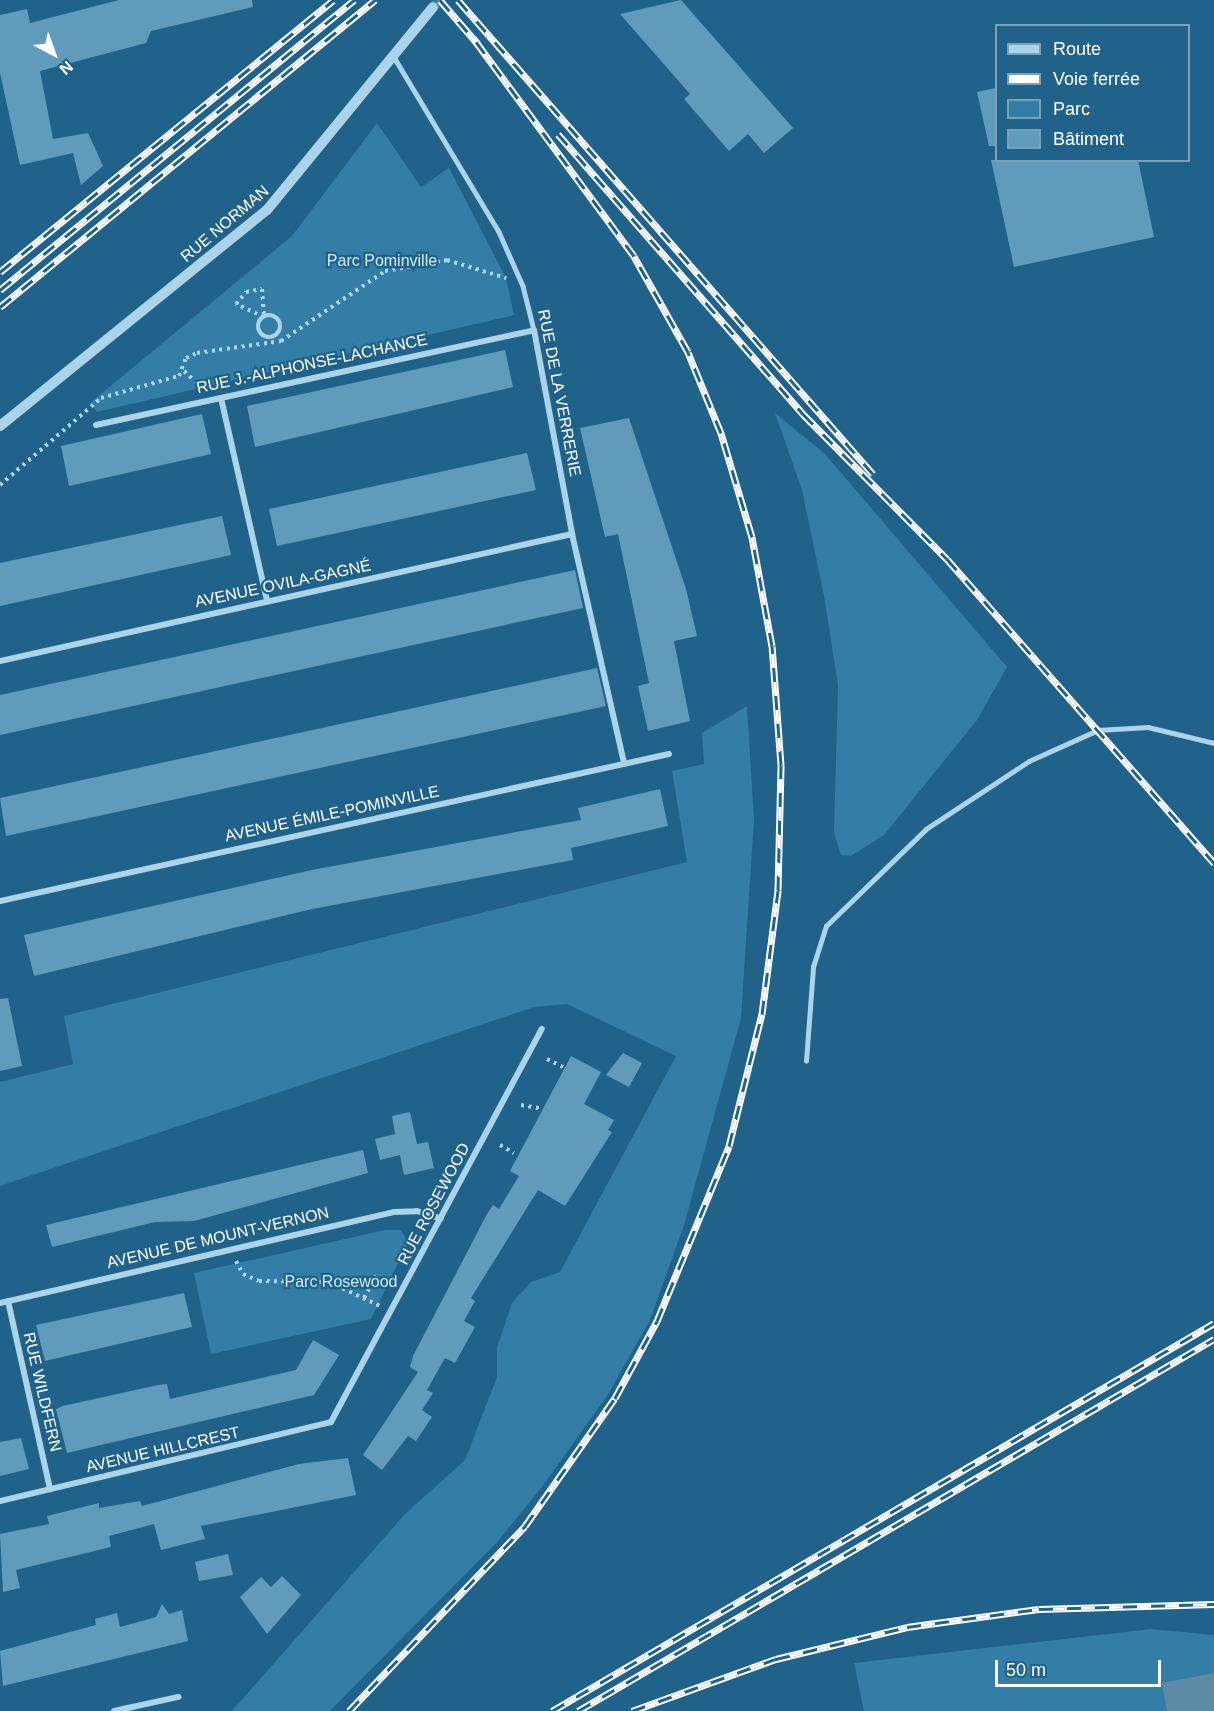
<!DOCTYPE html>
<meta charset="utf-8">
<style>
body{margin:0}
#map{position:relative;width:1214px;height:1711px;overflow:hidden;background:#20628a;font-family:Arial,sans-serif}
div>[style]{position:absolute}
.green>*{inset:0;background:#337da7}
.water>*{inset:0;background:#5d8aa6}
.building>*{inset:0;background:#619bbc}
.tertiary-tunnel>*{height:10px;margin-top:-5px;transform-origin:0;background:repeating-linear-gradient(90deg,#417a9c 0 10px,transparent 0 15px)}
.path>*{height:4px;margin-top:-2px;transform-origin:0;background:repeating-linear-gradient(90deg,#abd4eb 0 3px,transparent 0 7.5px)}
.path>.ring{margin:-2px;padding:0;box-sizing:content-box;background:none;border:4px solid #abd4eb;border-radius:50%}
.service>*{height:4.5px;margin:-2.25px;padding:0 2.25px;transform-origin:2.25px;border-radius:2.25px;background:#abd4eb}
.minor>*{height:6px;margin:-3px;padding:0 3px;transform-origin:3px;border-radius:3px;background:#abd4eb}
.tertiary>*{height:10px;margin:-5px;padding:0 5px;transform-origin:5px;border-radius:5px;background:#abd4eb}
.rail>*{height:7px;margin-top:-3.5px;transform-origin:0;background:repeating-linear-gradient(90deg,#20628a 0 14px,#fff 0 28px);box-sizing:border-box;border-block:2px solid #fff}
span{translate:-50% -50%;white-space:nowrap;text-align:center;line-height:1.15;-webkit-text-stroke:4.5px #20628a;paint-order:stroke}
.street-label{font-size:16px;color:#fff}
.park-label{font-size:16px;color:#d0eaf8}
.legend{position:absolute;left:995px;top:24px;width:195px;height:138px;box-sizing:border-box;background:#20628a;border:2px solid #79a1b9;margin:0;padding:8px 10px;list-style:none;font-size:18px;color:#fff}
.legend li{display:flex;align-items:center;gap:12px;height:30px}
.legend b{width:30px;border:2px solid #79a1b9}
.north{position:absolute;left:24px;top:24px;width:60px;height:60px;-webkit-text-stroke:4px #20628a;paint-order:stroke;rotate:139deg;font-size:16px;font-weight:700;line-height:24px;text-align:center;color:#fff}
.north::after{content:'';display:block;margin:auto;width:21px;height:27px;background:#fff;clip-path:polygon(50% 0,100% 100%,50% 72%,0 100%)}
.scale{position:absolute;left:995px;top:1660px;width:166px;height:27px;box-sizing:border-box;border:3px solid #fff;border-top:0;padding-left:8px;font-size:18px;line-height:21px;white-space:nowrap;color:#fff;-webkit-text-stroke:4px #20628a;paint-order:stroke}
</style>
<div id="map">
<div class="green">
<i style="clip-path:polygon(377px 123px,421px 187px,449px 168px,506px 278px,514px 315px,97px 412px,90px 403px,292px 236px)"></i>
<i style="clip-path:polygon(775px 413px,825px 454px,1007px 667px,977px 720px,884px 835px,851px 856px,841px 855px,834px 833px,838px 685px,824px 596px,802px 490px)"></i>
<i style="clip-path:polygon(747px 706px,754px 820px,741px 1018px,684px 1225px,650px 1320px,607px 1396px,542px 1487px,498px 1541px,330px 1711px,232px 1711px,405px 1514px,465px 1460px,497px 1377px,497px 1348px,512px 1303px,531px 1282px,560px 1272px,676px 1056px,567px 1004px,534px 1007px,0 1186px,0 1082px,73px 1064px,64px 1016px,687px 862px,672px 771px,704px 764px,702px 733px)"></i>
<i style="clip-path:polygon(385px 1230px,401px 1230px,408px 1243px,371px 1319px,211px 1354px,194px 1273px)"></i>
<i style="clip-path:polygon(1151px 1629px,1214px 1635px,1214px 1711px,864px 1711px,854px 1663px)"></i>
</div>
<div class="water">
<i style="clip-path:polygon(1214px 1673px,1214px 1711px,1167px 1711px,1162px 1683px)"></i>
</div>
<div class="building">
<i style="clip-path:polygon(119px 0,252px 0,253px 7px,151px 31px,146px 43px,40px 71px,53px 139px,88px 133px,103px 166px,81px 185px,73px 153px,20px 165px,0 73px,0 15px,27px 9px,30px 23px)"></i>
<i style="clip-path:polygon(681px 0,793px 128px,764px 153px,748px 134px,729px 151px,684px 99px,690px 94px,620px 14px)"></i>
<i style="clip-path:polygon(996px 88px,996px 146px,989px 146px,977px 92px)"></i>
<i style="clip-path:polygon(991px 160px,1138px 160px,1154px 237px,1014px 267px)"></i>
<i style="clip-path:polygon(505px 350px,513px 387px,255px 447px,247px 406px)"></i>
<i style="clip-path:polygon(202px 414px,211px 454px,69px 486px,61px 446px)"></i>
<i style="clip-path:polygon(629px 418px,686px 589px,697px 636px,674px 641px,690px 721px,648px 731px,638px 686px,649px 683px,618px 534px,605px 537px,580px 428px)"></i>
<i style="clip-path:polygon(527px 453px,536px 490px,277px 546px,269px 509px)"></i>
<i style="clip-path:polygon(222px 516px,231px 555px,0 606px,0 563px)"></i>
<i style="clip-path:polygon(575px 570px,583px 608px,0 735px,0 695px)"></i>
<i style="clip-path:polygon(597px 668px,606px 706px,6px 836px,0 798px)"></i>
<i style="clip-path:polygon(660px 789px,668px 826px,571px 848px,573px 860px,312px 909px,34px 976px,24px 935px,312px 870px,581px 820px,578px 808px)"></i>
<i style="clip-path:polygon(8px 998px,22px 1066px,0 1071px,0 999px)"></i>
<i style="clip-path:polygon(623px 1053px,642px 1063px,629px 1087px,606px 1075px)"></i>
<i style="clip-path:polygon(571px 1056px,601px 1072px,584px 1104px,614px 1120px,608px 1130px,612px 1132px,565px 1206px,538px 1190px,471px 1298px,475px 1301px,464px 1321px,475px 1327px,455px 1363px,445px 1358px,427px 1390px,433px 1393px,422px 1410px,432px 1417px,416px 1441px,408px 1436px,382px 1470px,363px 1455px,418px 1372px,410px 1367px,413px 1356px,487px 1214px,493px 1205px,499px 1209px,519px 1176px,510px 1171px)"></i>
<i style="clip-path:polygon(410px 1112px,417px 1144px,428px 1142px,434px 1168px,404px 1175px,400px 1155px,380px 1160px,375px 1139px,395px 1134px,392px 1116px)"></i>
<i style="clip-path:polygon(363px 1150px,368px 1173px,194px 1221px,155px 1222px,52px 1247px,46px 1225px)"></i>
<i style="clip-path:polygon(184px 1293px,192px 1327px,45px 1361px,36px 1325px)"></i>
<i style="clip-path:polygon(313px 1340px,339px 1355px,314px 1395px,67px 1453px,56px 1409px,63px 1406px,158px 1385px,167px 1384px,170px 1399px,296px 1370px)"></i>
<i style="clip-path:polygon(21px 1438px,29px 1469px,0 1476px,0 1442px)"></i>
<i style="clip-path:polygon(348px 1458px,356px 1495px,201px 1526px,205px 1539px,161px 1550px,154px 1524px,109px 1536px,111px 1547px,16px 1570px,20px 1588px,3px 1592px,0 1534px,49px 1524px,47px 1516px,99px 1503px,99px 1508px,140px 1501px,142px 1506px,299px 1464px)"></i>
<i style="clip-path:polygon(228px 1554px,233px 1575px,199px 1581px,195px 1562px)"></i>
<i style="clip-path:polygon(282px 1576px,301px 1595px,267px 1634px,240px 1597px,261px 1577px,271px 1587px)"></i>
<i style="clip-path:polygon(162px 1604px,169px 1614px,182px 1610px,188px 1641px,3px 1686px,0 1651px,96px 1625px,95px 1619px,117px 1613px,120px 1627px,156px 1617px)"></i>
</div>
<div class="tertiary-tunnel">
<i style="left:433px;top:7px;width:11px;rotate:-41deg"></i>
</div>
<div class="path">
<i style="left:262px;top:289px;width:28px;rotate:86deg"></i>
<i style="left:264px;top:317px;width:31px;rotate:-155deg"></i>
<i style="left:236px;top:304px;width:16px;rotate:-50deg"></i>
<i style="left:246px;top:292px;width:16px;rotate:-11deg"></i>
<i class="ring" style="left:258px;top:315px;width:18px;height:18px"></i>
<i style="left:184px;top:371px;width:25px;rotate:43deg"></i>
<i style="left:0;top:485px;width:133px;rotate:-40.7deg"></i>
<i style="left:101px;top:398px;width:81px;rotate:-15.8deg"></i>
<i style="left:179px;top:376px;width:19px;rotate:-69deg"></i>
<i style="left:186px;top:358px;width:12px;rotate:-24deg"></i>
<i style="left:197px;top:353px;width:85px;rotate:-8.1deg"></i>
<i style="left:281px;top:341px;width:125px;rotate:-33.9deg"></i>
<i style="left:385px;top:271px;width:63px;rotate:-10.1deg"></i>
<i style="left:447px;top:260px;width:62px;rotate:17deg"></i>
<i style="left:547px;top:1059px;width:20px;rotate:27deg"></i>
<i style="left:521px;top:1105px;width:22px;rotate:10deg"></i>
<i style="left:500px;top:1145px;width:16px;rotate:30deg"></i>
<i style="left:236px;top:1261px;width:15px;rotate:62deg"></i>
<i style="left:243px;top:1274px;width:17px;rotate:24deg"></i>
<i style="left:259px;top:1281px;width:70px;rotate:0.8deg"></i>
<i style="left:329px;top:1282px;width:56px;rotate:25.2deg"></i>
<i style="left:364px;top:1298px;width:29px;rotate:-61deg"></i>
</div>
<div class="service">
<i style="left:394px;top:57px;width:204px;rotate:59deg"></i>
<i style="left:499px;top:232px;width:59px;rotate:66deg"></i>
<i style="left:523px;top:286px;width:45px;rotate:76deg"></i>
<i style="left:806px;top:1061px;width:94px;rotate:-85.7deg"></i>
<i style="left:813px;top:967px;width:43px;rotate:-72.4deg"></i>
<i style="left:826px;top:926px;width:139px;rotate:-44.1deg"></i>
<i style="left:926px;top:829px;width:123px;rotate:-33.4deg"></i>
<i style="left:1029px;top:761px;width:76px;rotate:-24.2deg"></i>
<i style="left:1098px;top:730px;width:50px;rotate:-3.4deg"></i>
<i style="left:1148px;top:727px;width:68px;rotate:13.6deg"></i>
</div>
<div class="minor">
<i style="left:221px;top:398px;width:208px;rotate:77.2deg"></i>
<i style="left:96px;top:425px;width:448px;rotate:-12.2deg"></i>
<i style="left:534px;top:330px;width:208px;rotate:79.4deg"></i>
<i style="left:572px;top:534px;width:235px;rotate:77.2deg"></i>
<i style="left:0;top:661px;width:586px;rotate:-12.52deg"></i>
<i style="left:0;top:901px;width:685px;rotate:-12.39deg"></i>
<i style="left:8px;top:1301px;width:193px;rotate:77.4deg"></i>
<i style="left:0;top:1303px;width:404px;rotate:-13deg"></i>
<i style="left:394px;top:1212px;width:23px;rotate:-2deg"></i>
<i style="left:417px;top:1211px;width:25px;rotate:18deg"></i>
<i style="left:0;top:1501px;width:340px;rotate:-13.4deg"></i>
<i style="left:331px;top:1422px;width:446px;rotate:-61.8deg"></i>
<i style="left:114px;top:1711px;width:66px;rotate:-12.3deg"></i>
</div>
<div class="tertiary">
<i style="left:0;top:426px;width:343px;rotate:-39deg"></i>
<i style="left:267px;top:210px;width:262px;rotate:-50.7deg"></i>
</div>
<div class="rail">
<i style="left:440px;top:0;width:58px;rotate:49.2deg"></i>
<i style="left:458px;top:0;width:630px;rotate:48.8deg"></i>
<i style="left:558px;top:134px;width:372px;rotate:48.8deg"></i>
<i style="left:803px;top:414px;width:204px;rotate:45.2deg"></i>
<i style="left:947px;top:559px;width:405px;rotate:48.7deg"></i>
<i style="left:0;top:272px;width:430px;rotate:-39.2deg"></i>
<i style="left:0;top:290px;width:458px;rotate:-39.3deg"></i>
<i style="left:0;top:307px;width:485px;rotate:-39.3deg"></i>
<i style="left:349px;top:1711px;width:255px;rotate:-46.4deg"></i>
<i style="left:525px;top:1526px;width:156px;rotate:-54.9deg"></i>
<i style="left:615px;top:1398px;width:88px;rotate:-61.4deg"></i>
<i style="left:657px;top:1321px;width:189px;rotate:-67.6deg"></i>
<i style="left:729px;top:1146px;width:136px;rotate:-76deg"></i>
<i style="left:762px;top:1014px;width:125px;rotate:-82.6deg"></i>
<i style="left:778px;top:890px;width:125px;rotate:-88.6deg"></i>
<i style="left:781px;top:765px;width:119px;rotate:-94.3deg"></i>
<i style="left:772px;top:646px;width:111px;rotate:-100.4deg"></i>
<i style="left:752px;top:537px;width:109px;rotate:-106.6deg"></i>
<i style="left:721px;top:433px;width:87px;rotate:-112.2deg"></i>
<i style="left:688px;top:352px;width:110px;rotate:-119.4deg"></i>
<i style="left:634px;top:256px;width:271px;rotate:-126.4deg"></i>
<i style="left:552px;top:1711px;width:767px;rotate:-30.37deg"></i>
<i style="left:578px;top:1711px;width:737px;rotate:-30.32deg"></i>
<i style="left:632px;top:1711px;width:153px;rotate:-19.9deg"></i>
<i style="left:776px;top:1659px;width:135px;rotate:-13.7deg"></i>
<i style="left:907px;top:1627px;width:133px;rotate:-7.8deg"></i>
<i style="left:1039px;top:1609px;width:175px;rotate:-1.6deg"></i>
</div>
<div class="street-label">
<span style="left:225px;top:224px;rotate:-40deg">RUE NORMAN</span>
<span style="left:312px;top:364px;rotate:-12deg">RUE J.-ALPHONSE-LACHANCE</span>
<span style="left:559px;top:393px;rotate:79deg">RUE DE LA VERRERIE</span>
<span style="left:283px;top:584px;rotate:-12deg">AVENUE OVILA-GAGNÉ</span>
<span style="left:332px;top:814px;rotate:-12deg">AVENUE ÉMILE-POMINVILLE</span>
<span style="left:434px;top:1204px;rotate:-62deg">RUE ROSEWOOD</span>
<span style="left:218px;top:1238px;rotate:-13deg">AVENUE DE MOUNT-VERNON</span>
<span style="left:42px;top:1392px;rotate:77deg">RUE WILDFERN</span>
<span style="left:163px;top:1450px;rotate:-13deg">AVENUE HILLCREST</span>
</div>
<div class="park-label">
<span style="left:382px;top:261px">Parc Pominville</span>
<span style="left:341px;top:1282px">Parc Rosewood</span>
</div>
<ul class="legend">
<li><b style="height:8px;background:#abd4eb"></b>Route</li>
<li><b style="height:8px;background:#fff"></b>Voie ferrée</li>
<li><b style="height:16px;background:#337da7"></b>Parc</li>
<li><b style="height:16px;background:#619bbc"></b>Bâtiment</li>
</ul>
<div class="north">N</div>
<div class="scale">50 m</div>
</div>
